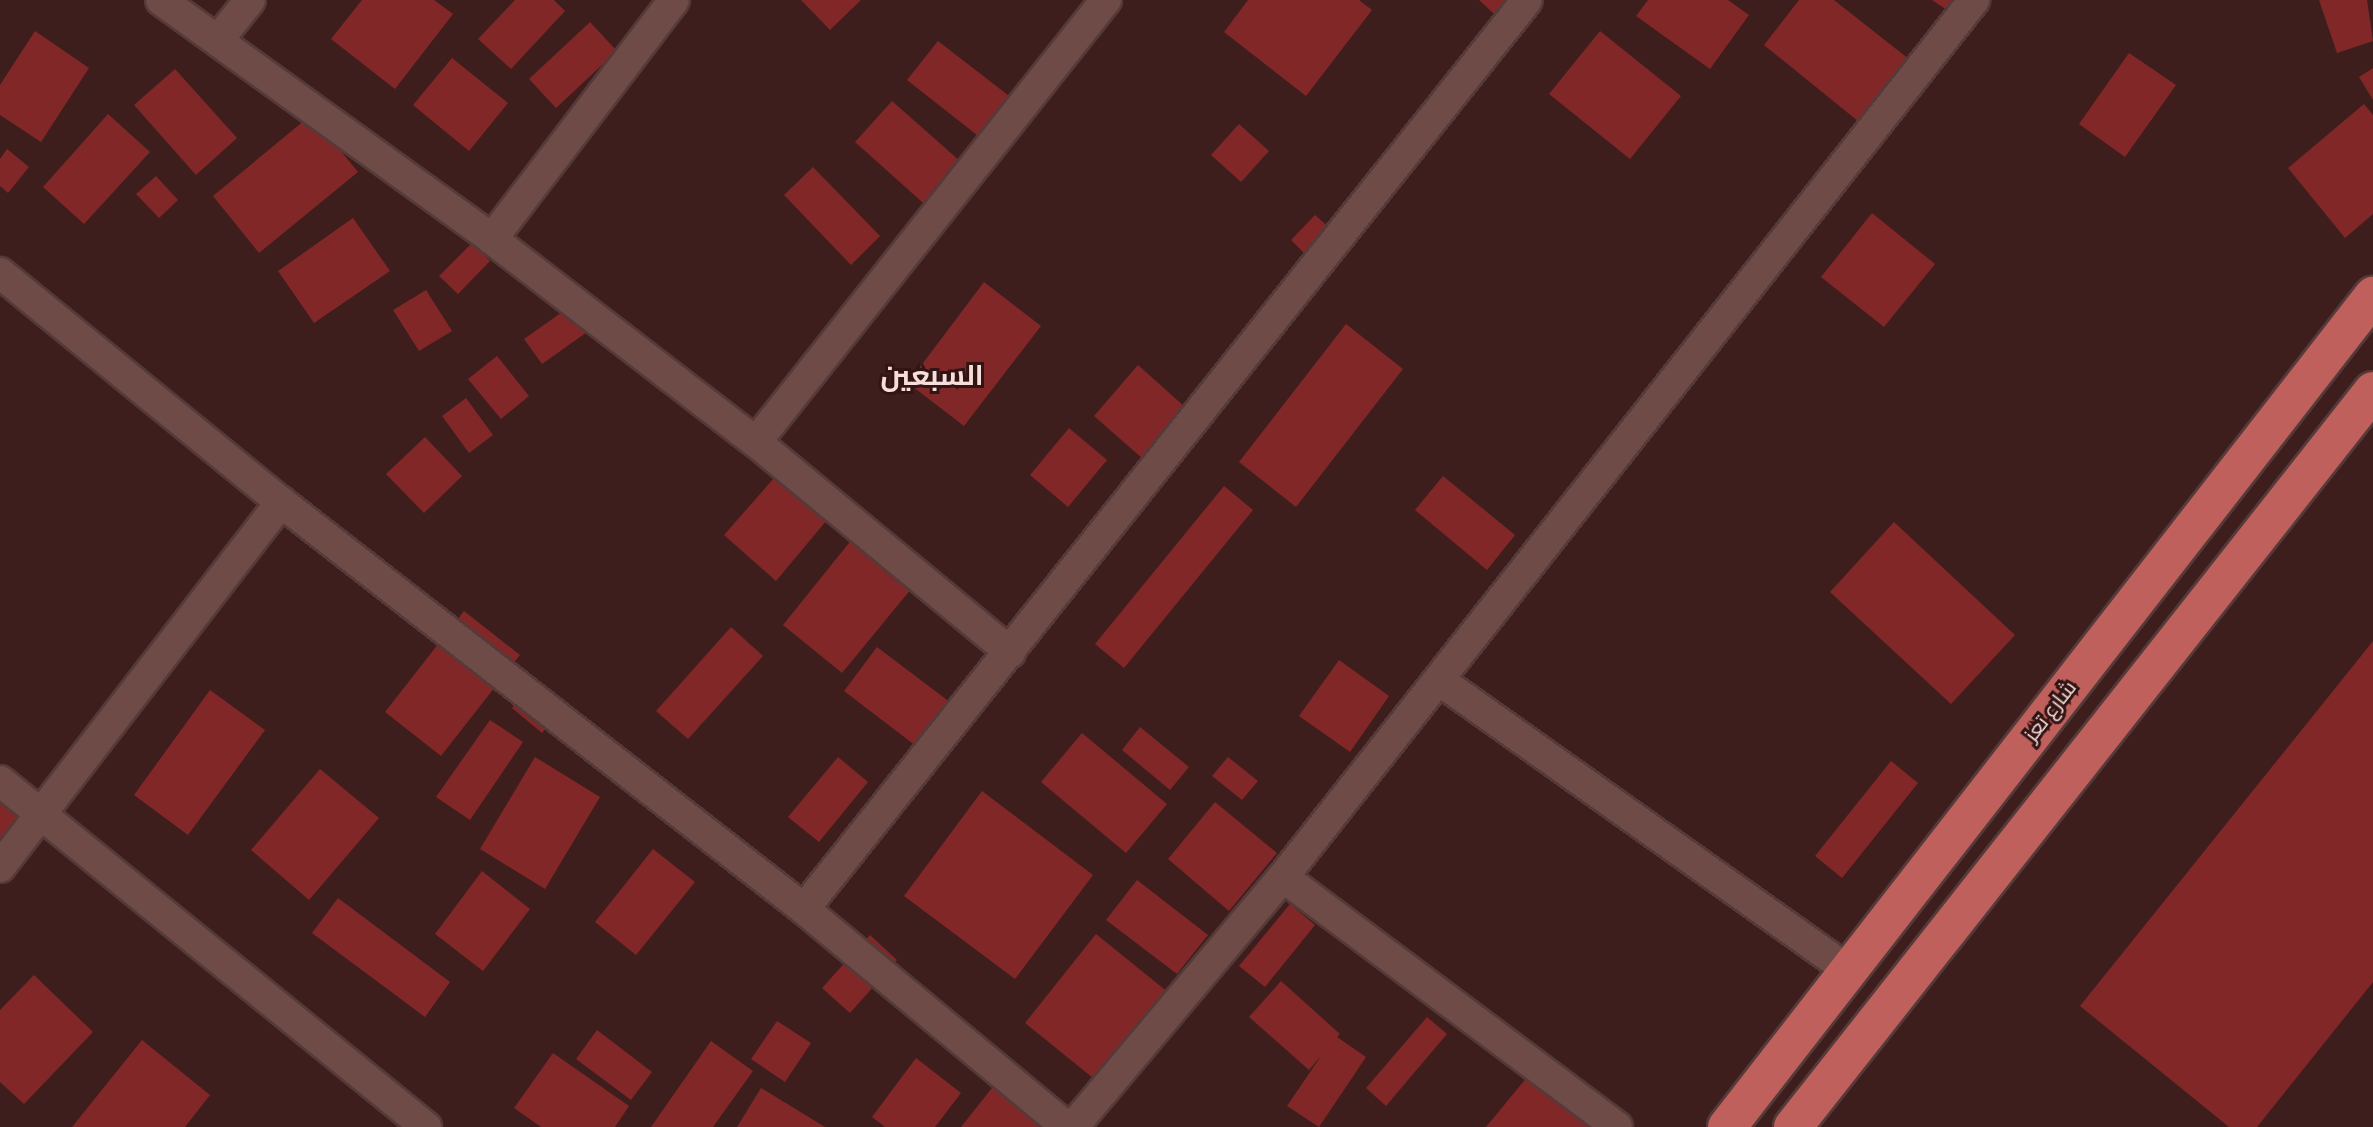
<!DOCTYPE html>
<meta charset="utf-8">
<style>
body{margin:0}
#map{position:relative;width:2373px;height:1127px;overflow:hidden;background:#3d1e1c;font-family:"PT Sans Narrow",Cairo,sans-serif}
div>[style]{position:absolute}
.building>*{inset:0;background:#822727}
.roads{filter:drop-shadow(2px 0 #553a39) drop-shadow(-2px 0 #553a39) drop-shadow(0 2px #553a39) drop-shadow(0 -2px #553a39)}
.minor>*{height:30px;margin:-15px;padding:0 15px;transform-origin:15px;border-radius:15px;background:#6f4b48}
.trunk>*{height:38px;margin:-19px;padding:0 19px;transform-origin:19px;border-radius:19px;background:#bf605d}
span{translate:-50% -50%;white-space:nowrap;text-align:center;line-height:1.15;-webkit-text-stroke:6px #321413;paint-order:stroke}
.street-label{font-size:21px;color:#f5dedc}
.district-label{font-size:28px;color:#f5dedc;font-weight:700}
</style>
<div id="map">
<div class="building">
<i style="clip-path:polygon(362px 0,434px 0,453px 14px,395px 89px,331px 39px)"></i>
<i style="clip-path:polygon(515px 0,554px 0,565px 11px,511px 69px,478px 39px)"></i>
<i style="clip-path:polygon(801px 0,861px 0,830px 30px)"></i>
<i style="clip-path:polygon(1248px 0,1359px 0,1372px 10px,1306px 96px,1224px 32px)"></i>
<i style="clip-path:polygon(1479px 0,1527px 0,1505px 24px)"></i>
<i style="clip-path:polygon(1648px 0,1728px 0,1749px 15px,1710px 69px,1636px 16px)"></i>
<i style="clip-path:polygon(1799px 0,1834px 0,1919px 67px,1869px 130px,1764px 45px)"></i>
<i style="clip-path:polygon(1932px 0,1971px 0,1959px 18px)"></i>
<i style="clip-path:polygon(2319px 0,2367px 0,2373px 41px,2337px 53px)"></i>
<i style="clip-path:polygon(590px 22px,617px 51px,556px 108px,529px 79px)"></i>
<i style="clip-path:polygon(35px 31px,89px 68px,41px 142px,0 115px,0 85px)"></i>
<i style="clip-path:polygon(1600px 31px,1681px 96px,1630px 159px,1549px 94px)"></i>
<i style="clip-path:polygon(938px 41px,1013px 99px,982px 139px,907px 80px)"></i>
<i style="clip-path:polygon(2129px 53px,2176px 85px,2125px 157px,2079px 124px)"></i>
<i style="clip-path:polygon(452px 58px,508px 103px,469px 151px,413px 105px)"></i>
<i style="clip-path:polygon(2373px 68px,2373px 100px,2359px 77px)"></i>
<i style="clip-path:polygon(175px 69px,237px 138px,196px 175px,134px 105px)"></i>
<i style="clip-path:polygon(892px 101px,978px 177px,941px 219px,855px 142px)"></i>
<i style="clip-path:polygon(2364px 104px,2373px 115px,2373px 214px,2345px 238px,2288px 168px)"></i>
<i style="clip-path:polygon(108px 114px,150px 152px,84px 224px,43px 187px)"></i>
<i style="clip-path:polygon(311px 115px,358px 172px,259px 253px,213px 196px)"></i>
<i style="clip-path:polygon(1239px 124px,1269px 151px,1241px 182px,1211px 155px)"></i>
<i style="clip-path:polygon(7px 149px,29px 167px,8px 193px,0 186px,0 159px)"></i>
<i style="clip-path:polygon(813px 167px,880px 236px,851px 265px,784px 195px)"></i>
<i style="clip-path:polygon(156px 176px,178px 200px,159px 218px,136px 194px)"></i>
<i style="clip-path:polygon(1872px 213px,1935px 264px,1884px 327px,1821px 277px)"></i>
<i style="clip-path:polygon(1315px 215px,1334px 232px,1309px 258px,1291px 240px)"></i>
<i style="clip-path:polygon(353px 218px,390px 271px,314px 323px,278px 271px)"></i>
<i style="clip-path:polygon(472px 243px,490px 261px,458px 294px,439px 276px)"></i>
<i style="clip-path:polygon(984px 282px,1041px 326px,964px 426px,908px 383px)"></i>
<i style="clip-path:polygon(426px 290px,452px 331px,419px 351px,393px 310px)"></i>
<i style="clip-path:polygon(572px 305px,590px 330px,542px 364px,524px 339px)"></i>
<i style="clip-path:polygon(1346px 324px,1403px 369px,1296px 507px,1239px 462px)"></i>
<i style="clip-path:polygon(497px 356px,529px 396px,501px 419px,468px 379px)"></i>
<i style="clip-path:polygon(1138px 365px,1195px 416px,1151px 466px,1094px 416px)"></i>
<i style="clip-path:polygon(466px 398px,493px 435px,469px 453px,442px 416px)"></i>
<i style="clip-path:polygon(1069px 428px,1107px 460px,1068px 507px,1030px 475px)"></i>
<i style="clip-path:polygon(425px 437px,462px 476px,424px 513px,386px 474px)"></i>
<i style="clip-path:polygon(781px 470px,832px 514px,776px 581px,724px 535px)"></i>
<i style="clip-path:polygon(1443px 476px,1515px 535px,1487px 570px,1415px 510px)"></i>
<i style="clip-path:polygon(1224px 486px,1253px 510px,1124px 668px,1095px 644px)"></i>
<i style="clip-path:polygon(1894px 522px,2015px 635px,1951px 704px,1830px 592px)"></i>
<i style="clip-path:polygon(865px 523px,925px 572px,842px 673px,783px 625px)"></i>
<i style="clip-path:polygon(464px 611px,520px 655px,441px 756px,385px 712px)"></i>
<i style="clip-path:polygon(731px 627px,763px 656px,688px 739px,656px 711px)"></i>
<i style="clip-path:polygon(2373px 641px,2373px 982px,2257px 1127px,2229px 1127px,2080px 1006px)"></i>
<i style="clip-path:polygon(877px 647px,967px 715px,933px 759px,844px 691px)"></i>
<i style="clip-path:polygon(1339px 660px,1389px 696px,1350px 752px,1299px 716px)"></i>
<i style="clip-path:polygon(534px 681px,564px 706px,542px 733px,512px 708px)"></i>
<i style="clip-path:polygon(210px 690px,265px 730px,188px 835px,134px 795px)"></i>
<i style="clip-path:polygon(490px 720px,523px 742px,470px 820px,436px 797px)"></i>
<i style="clip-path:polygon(1140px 727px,1189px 767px,1170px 790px,1122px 750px)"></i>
<i style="clip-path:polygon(1082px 733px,1167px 804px,1126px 853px,1041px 782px)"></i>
<i style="clip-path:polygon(535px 757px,600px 797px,545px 889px,480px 849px)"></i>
<i style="clip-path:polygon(838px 757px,868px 782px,819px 842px,788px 817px)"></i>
<i style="clip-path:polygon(1228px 757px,1258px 781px,1242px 800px,1212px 776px)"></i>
<i style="clip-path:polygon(1891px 761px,1918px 783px,1842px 878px,1815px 856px)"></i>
<i style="clip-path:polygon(0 769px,45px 806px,0 861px)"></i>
<i style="clip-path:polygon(320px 769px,379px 818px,309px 900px,251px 850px)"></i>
<i style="clip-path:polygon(982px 791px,1093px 875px,1015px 979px,904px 896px)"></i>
<i style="clip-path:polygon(1215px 802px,1277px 853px,1229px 911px,1168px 859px)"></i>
<i style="clip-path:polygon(653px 849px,695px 882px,636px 955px,595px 922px)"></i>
<i style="clip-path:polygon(482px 871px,530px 909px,483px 971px,435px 934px)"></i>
<i style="clip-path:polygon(1137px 880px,1208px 935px,1177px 974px,1106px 920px)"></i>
<i style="clip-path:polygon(338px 898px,450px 982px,425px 1017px,312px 933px)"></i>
<i style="clip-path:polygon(1290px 904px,1315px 925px,1265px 987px,1239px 966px)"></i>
<i style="clip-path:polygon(1096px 934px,1169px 993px,1098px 1082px,1025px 1023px)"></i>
<i style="clip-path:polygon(870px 935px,897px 960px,850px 1013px,822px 988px)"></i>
<i style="clip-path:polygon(34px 975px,93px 1032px,24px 1104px,0 1082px,0 1010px)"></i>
<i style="clip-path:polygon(1281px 981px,1340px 1034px,1337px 1037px,1366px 1057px,1319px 1127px,1287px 1106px,1321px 1056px,1309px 1070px,1249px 1017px)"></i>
<i style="clip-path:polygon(1427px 1017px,1447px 1034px,1386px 1106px,1366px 1088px)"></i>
<i style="clip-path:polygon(777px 1021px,811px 1043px,785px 1082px,751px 1059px)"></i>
<i style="clip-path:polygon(597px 1030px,652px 1072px,631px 1100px,576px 1059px)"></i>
<i style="clip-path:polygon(142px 1040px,210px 1095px,185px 1127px,72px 1127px)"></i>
<i style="clip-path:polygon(711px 1041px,753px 1071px,713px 1127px,651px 1127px)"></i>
<i style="clip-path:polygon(553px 1053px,629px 1106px,615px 1127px,541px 1127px,514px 1108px)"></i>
<i style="clip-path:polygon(916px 1058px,961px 1093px,935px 1127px,885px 1127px,872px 1117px)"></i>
<i style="clip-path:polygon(1003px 1074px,1048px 1127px,961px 1127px)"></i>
<i style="clip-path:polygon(1528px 1076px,1590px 1127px,1486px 1127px)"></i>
<i style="clip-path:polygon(761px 1088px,825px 1127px,737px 1127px)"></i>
</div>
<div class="roads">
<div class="minor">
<i style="left:161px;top:0;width:408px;rotate:35.8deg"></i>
<i style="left:492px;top:239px;width:333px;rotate:37.6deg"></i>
<i style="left:756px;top:442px;width:330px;rotate:39.6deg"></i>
<i style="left:218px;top:40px;width:51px;rotate:-51.3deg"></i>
<i style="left:492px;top:239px;width:300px;rotate:-52.7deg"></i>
<i style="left:0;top:273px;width:362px;rotate:39.2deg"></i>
<i style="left:281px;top:502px;width:663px;rotate:37.89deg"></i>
<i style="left:804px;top:909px;width:342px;rotate:39.7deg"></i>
<i style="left:756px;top:442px;width:564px;rotate:-51.63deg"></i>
<i style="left:1439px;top:680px;width:501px;rotate:35.34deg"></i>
<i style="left:0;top:781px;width:549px;rotate:39.08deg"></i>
<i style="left:0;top:867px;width:461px;rotate:-52.4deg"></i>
<i style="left:1283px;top:877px;width:417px;rotate:36.8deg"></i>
<i style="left:804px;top:909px;width:1161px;rotate:-51.5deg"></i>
<i style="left:1073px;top:1127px;width:326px;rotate:-50deg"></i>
<i style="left:1283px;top:877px;width:1117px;rotate:-51.76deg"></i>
</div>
<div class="trunk">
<i style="left:1727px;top:1127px;width:1053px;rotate:-52.14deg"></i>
<i style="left:1793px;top:1127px;width:937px;rotate:-51.76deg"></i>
</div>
</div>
<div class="street-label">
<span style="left:2050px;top:711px;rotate:-52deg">شارع تعز</span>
</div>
<div class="district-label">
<span style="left:932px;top:375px">السبعين</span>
</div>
</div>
